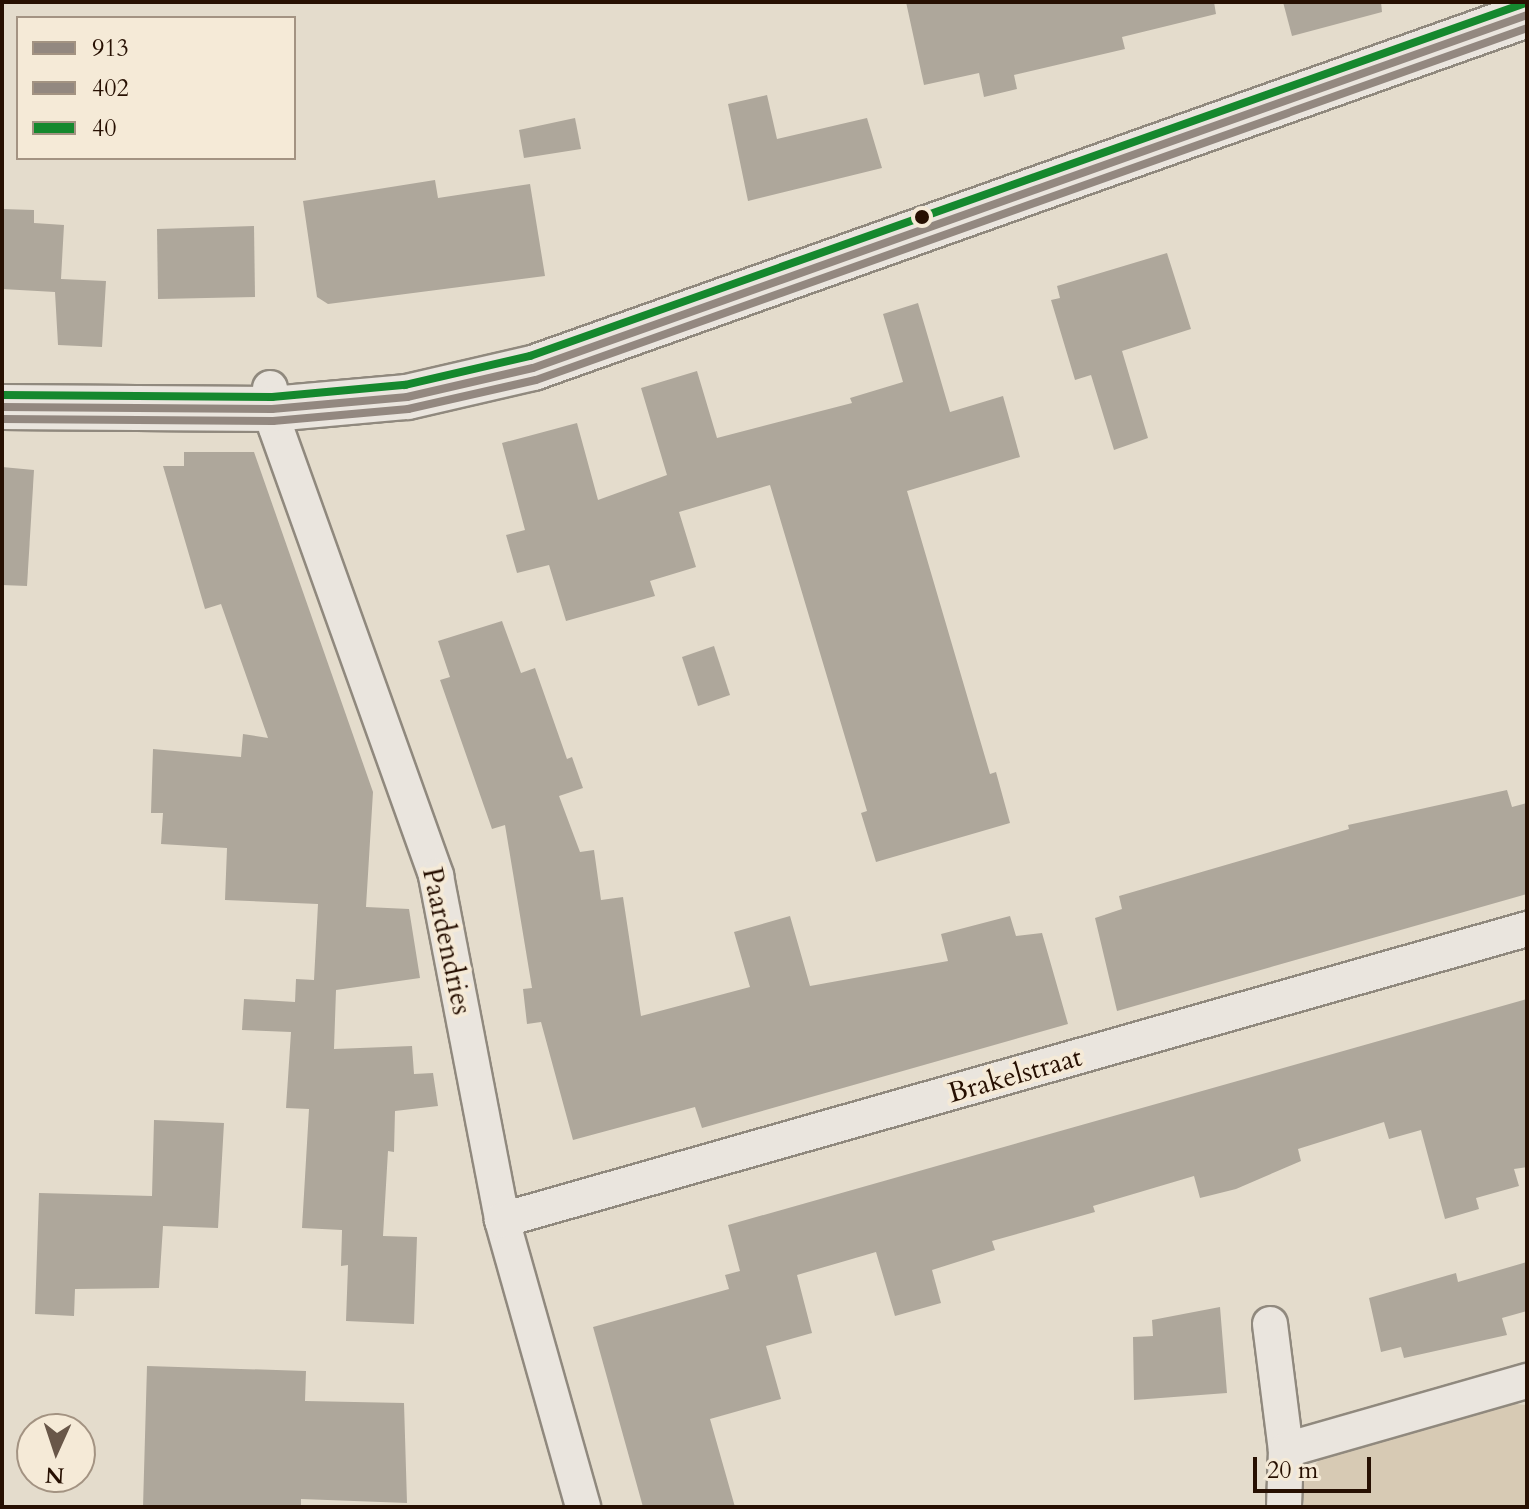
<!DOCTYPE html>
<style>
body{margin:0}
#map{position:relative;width:1529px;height:1509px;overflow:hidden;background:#e4dccc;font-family:Cardo,serif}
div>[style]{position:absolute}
.green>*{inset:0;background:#d7cab4}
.building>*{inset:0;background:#aea79b}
.roads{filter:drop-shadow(2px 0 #90897e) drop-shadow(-2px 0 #90897e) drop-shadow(0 2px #90897e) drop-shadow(0 -2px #90897e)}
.street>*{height:34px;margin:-17px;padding:0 17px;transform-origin:17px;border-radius:17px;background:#eae5de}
.secondary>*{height:44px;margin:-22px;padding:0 22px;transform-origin:22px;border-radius:22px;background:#eae5de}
.bus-1>*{height:8px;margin:-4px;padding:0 4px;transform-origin:4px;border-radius:4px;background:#938880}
.bus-2>*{height:8px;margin:-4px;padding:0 4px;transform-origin:4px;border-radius:4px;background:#938880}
.bus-3>*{height:8px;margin:-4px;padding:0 4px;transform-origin:4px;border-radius:4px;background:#15882e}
.dots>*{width:22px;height:22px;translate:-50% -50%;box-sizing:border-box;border:4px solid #f5ead7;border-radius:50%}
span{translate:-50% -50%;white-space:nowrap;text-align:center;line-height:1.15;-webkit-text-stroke:8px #f5ead7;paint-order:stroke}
.street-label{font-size:28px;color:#271002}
.frame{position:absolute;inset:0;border:4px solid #271002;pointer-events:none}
.legend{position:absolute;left:16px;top:16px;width:280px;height:144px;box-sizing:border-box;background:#f5ead7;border:2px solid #a39382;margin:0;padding:10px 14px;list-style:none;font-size:24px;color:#271002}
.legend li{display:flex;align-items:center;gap:16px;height:40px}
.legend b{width:40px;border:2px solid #a39382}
.north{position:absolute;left:16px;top:1413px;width:80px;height:80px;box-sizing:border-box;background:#f5ead7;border:2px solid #a39382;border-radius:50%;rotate:183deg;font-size:22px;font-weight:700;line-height:32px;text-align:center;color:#271002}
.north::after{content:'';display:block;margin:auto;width:28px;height:36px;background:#695749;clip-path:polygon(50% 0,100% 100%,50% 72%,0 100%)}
.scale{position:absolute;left:1253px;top:1457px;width:118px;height:36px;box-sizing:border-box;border:4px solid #271002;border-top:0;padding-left:10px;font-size:24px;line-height:28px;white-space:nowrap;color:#271002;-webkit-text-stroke:6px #f5ead7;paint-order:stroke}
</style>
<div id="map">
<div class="green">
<i style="clip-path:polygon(1506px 1403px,1527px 1405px,1527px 1507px,1304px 1507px,1304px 1476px,1322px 1457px)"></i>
</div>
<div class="building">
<i style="clip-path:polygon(906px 2px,1214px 2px,1216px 14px,1122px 37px,1125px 49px,1014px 75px,1017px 89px,984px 97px,979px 73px,924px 85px)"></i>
<i style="clip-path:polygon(1283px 2px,1381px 2px,1382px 12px,1292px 36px)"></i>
<i style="clip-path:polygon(767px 95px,777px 139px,867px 118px,882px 168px,748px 201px,728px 104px)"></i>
<i style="clip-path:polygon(575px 118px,581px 149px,524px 158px,519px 130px)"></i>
<i style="clip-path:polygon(435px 180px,438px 198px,530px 184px,545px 276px,328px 304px,317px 297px,303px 201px)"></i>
<i style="clip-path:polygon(2px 209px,34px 210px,34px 223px,64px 225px,61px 279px,106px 281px,102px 347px,58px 345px,55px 292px,2px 289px)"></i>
<i style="clip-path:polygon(254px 226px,255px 297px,158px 299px,157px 229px)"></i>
<i style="clip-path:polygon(1167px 253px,1191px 329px,1122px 351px,1148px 438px,1114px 450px,1091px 375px,1075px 380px,1051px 300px,1060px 298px,1057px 286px)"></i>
<i style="clip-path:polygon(918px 303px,950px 412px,1003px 396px,1020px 457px,907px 491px,990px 774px,996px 772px,1010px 823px,876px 862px,861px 813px,867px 811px,770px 485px,679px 512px,696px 567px,650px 581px,655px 596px,566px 621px,549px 565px,517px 573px,506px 535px,525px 530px,502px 443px,577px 423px,598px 500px,667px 475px,641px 388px,697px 371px,717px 438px,852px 403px,850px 398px,903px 382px,883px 314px)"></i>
<i style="clip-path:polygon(184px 452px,254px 452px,373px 792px,366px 907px,409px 909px,420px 978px,336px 990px,334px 1049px,412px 1046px,414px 1074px,433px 1073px,438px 1106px,395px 1111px,394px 1152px,388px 1151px,383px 1236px,417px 1237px,414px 1324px,346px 1321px,348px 1265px,341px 1266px,342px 1230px,302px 1228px,309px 1109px,286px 1108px,291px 1032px,242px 1030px,244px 999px,295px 1002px,296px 979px,314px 980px,318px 904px,225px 900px,227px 848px,161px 844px,163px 813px,151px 813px,153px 749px,241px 757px,243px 734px,268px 738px,221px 604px,205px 609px,163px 466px,184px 466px)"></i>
<i style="clip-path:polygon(2px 467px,34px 470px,27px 586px,2px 585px)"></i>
<i style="clip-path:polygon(502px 621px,521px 673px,535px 668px,567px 759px,572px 757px,583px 788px,559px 796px,580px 852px,594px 850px,601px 900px,623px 897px,641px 1016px,750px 987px,734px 932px,790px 916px,810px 986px,948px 961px,941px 934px,1010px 916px,1016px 936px,1042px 933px,1068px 1024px,702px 1128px,695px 1107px,573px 1140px,541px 1022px,527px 1024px,523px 989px,532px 988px,505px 825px,492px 829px,440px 680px,450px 677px,438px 641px)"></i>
<i style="clip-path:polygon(714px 646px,730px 695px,698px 706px,682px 657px)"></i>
<i style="clip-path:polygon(1507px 790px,1512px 807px,1527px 803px,1527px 894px,1117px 1011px,1095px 918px,1122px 909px,1119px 896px,1349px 829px,1348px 825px)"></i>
<i style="clip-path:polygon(1527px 999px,1527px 1167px,1514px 1169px,1519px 1186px,1476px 1198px,1479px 1209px,1445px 1219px,1421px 1130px,1389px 1139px,1384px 1122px,1298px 1149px,1301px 1161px,1236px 1189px,1200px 1198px,1194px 1176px,1093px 1206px,1095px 1212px,992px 1241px,995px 1250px,932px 1270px,941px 1303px,895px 1316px,876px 1252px,797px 1275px,812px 1333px,766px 1346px,781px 1399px,710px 1419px,735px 1507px,643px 1507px,593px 1327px,729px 1289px,725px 1275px,740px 1271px,728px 1225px)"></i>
<i style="clip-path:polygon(154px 1120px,224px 1123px,218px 1228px,163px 1226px,159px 1288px,75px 1289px,74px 1316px,35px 1314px,39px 1193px,152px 1196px)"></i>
<i style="clip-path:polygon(1527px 1262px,1527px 1311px,1502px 1318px,1507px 1335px,1404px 1358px,1401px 1347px,1381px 1352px,1369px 1298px,1456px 1273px,1458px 1282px)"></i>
<i style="clip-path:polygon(1220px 1307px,1227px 1393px,1134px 1400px,1133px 1337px,1153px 1336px,1152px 1320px)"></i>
<i style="clip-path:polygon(147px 1366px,306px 1371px,305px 1401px,404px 1403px,407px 1503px,301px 1499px,301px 1507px,143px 1507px)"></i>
</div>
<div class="roads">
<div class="street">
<i style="left:270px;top:388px;width:40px;rotate:81.5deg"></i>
<i style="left:276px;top:428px;width:476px;rotate:70.3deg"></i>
<i style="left:436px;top:876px;width:350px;rotate:79.1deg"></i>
<i style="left:502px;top:1220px;width:298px;rotate:74.2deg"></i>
<i style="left:502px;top:1220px;width:1066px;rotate:-15.85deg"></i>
<i style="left:1270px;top:1324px;width:127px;rotate:82.8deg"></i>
<i style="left:1284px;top:1507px;width:57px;rotate:-88deg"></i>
<i style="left:1286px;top:1450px;width:251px;rotate:-16deg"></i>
</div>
<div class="secondary">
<i style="left:2px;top:407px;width:270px;rotate:0.4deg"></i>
<i style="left:272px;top:409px;width:136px;rotate:-5.1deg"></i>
<i style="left:407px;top:397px;width:129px;rotate:-13deg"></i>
<i style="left:533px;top:368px;width:1055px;rotate:-19.55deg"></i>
</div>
</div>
<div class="bus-1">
<i style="left:2px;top:407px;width:270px;rotate:0.4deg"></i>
<i style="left:272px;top:409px;width:136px;rotate:-5.1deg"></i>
<i style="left:407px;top:397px;width:129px;rotate:-13deg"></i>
<i style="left:533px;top:368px;width:1055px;rotate:-19.55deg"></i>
</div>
<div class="bus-2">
<i style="left:2px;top:419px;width:271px;rotate:0.4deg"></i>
<i style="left:273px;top:421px;width:136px;rotate:-5.1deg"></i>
<i style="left:408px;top:409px;width:131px;rotate:-12.8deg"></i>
<i style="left:536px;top:380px;width:1052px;rotate:-19.55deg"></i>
</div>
<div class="bus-3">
<i style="left:2px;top:395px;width:270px;rotate:0.4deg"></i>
<i style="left:272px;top:397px;width:134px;rotate:-5.2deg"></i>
<i style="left:405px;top:385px;width:128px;rotate:-13.1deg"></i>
<i style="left:530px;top:356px;width:1054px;rotate:-19.52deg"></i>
</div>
<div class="dots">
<i style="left:922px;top:217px;background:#271002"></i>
</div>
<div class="street-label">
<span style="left:447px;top:941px;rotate:78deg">Paardendries</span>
<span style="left:1015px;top:1075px;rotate:-16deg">Brakelstraat</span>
</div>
<div class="frame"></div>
<ul class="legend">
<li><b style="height:10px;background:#938880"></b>913</li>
<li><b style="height:10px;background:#938880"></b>402</li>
<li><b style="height:10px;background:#15882e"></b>40</li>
</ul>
<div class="north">N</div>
<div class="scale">20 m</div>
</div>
